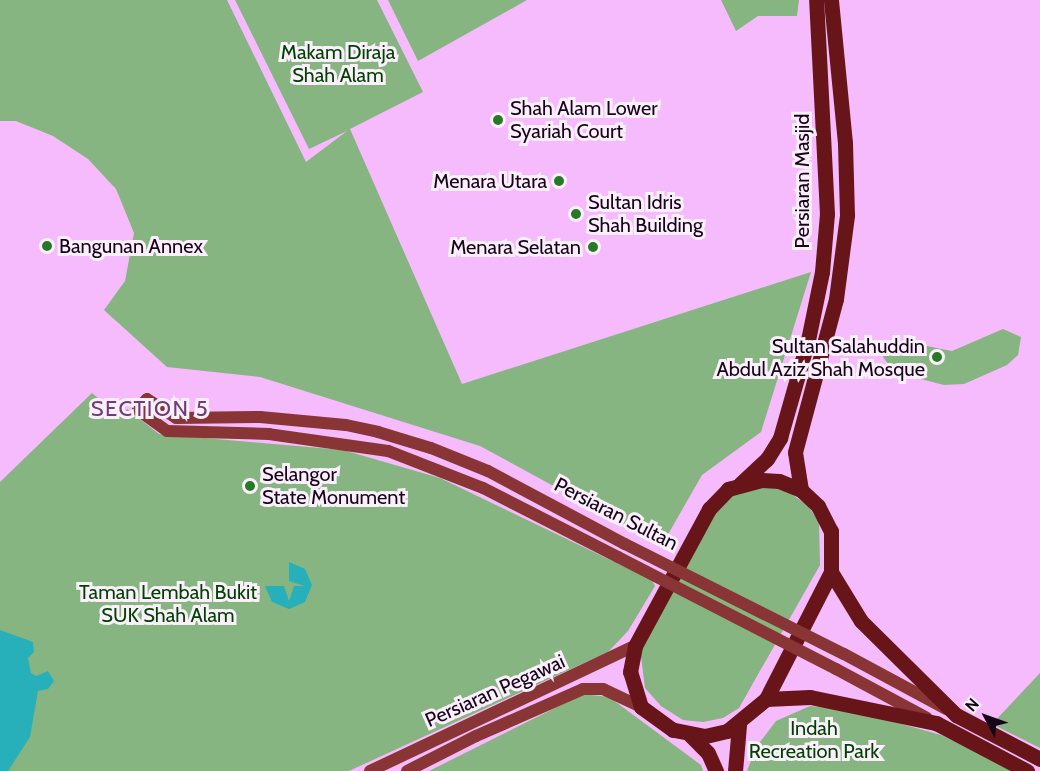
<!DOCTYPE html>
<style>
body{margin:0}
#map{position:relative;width:1040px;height:771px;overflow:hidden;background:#f5bbfc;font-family:Cabin,sans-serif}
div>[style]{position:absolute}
.green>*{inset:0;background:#86b582}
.water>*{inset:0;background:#27b0ba}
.secondary>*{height:12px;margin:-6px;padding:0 6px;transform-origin:6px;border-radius:6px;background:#893535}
.primary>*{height:15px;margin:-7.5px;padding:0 7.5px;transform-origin:7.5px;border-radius:7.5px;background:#68151a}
.secondary-bridge>*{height:12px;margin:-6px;padding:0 6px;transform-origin:6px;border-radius:6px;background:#893535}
.dots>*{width:16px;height:16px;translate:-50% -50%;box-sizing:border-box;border:3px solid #fbeffc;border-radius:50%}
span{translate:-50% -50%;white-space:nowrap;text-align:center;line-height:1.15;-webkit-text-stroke:6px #fbeffc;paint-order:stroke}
.park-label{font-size:20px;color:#004301}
.poi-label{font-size:20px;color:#160419}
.left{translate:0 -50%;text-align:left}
.right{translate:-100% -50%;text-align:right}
.street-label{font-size:20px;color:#160419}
.quarter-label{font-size:22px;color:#6f3d76;letter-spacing:1.5px}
.north{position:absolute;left:956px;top:687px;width:60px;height:60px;-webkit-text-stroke:4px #fbeffc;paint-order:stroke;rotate:311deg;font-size:16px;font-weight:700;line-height:24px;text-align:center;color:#160419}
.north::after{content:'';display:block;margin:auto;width:21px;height:27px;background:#160419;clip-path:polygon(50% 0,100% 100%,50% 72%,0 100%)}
</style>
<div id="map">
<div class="green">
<i style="clip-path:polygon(0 0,227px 0,306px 162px,347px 131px,309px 149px,235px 0,377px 0,423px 92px,350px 129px,462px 384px,811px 272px,761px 432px,702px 475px,662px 545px,480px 446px,260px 377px,167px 367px,104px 310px,125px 281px,134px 233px,116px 189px,88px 159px,53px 136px,16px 121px,0 121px)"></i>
<i style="clip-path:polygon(388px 0,527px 0,418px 61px)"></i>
<i style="clip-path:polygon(721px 0,799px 0,797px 16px,758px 16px,736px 31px)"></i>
<i style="clip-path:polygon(1003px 329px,1021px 337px,1018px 355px,1007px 365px,964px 384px,944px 385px,894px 372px,883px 357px,887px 347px,897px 340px,952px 351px)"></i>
<i style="clip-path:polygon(92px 393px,120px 417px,127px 409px,159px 434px,343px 450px,440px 478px,652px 580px,655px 586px,628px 631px,608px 652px,349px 771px,0 771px,0 482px)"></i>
<i style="clip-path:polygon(769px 486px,789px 492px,808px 506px,819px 522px,820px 565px,739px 708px,723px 718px,703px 722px,683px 720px,661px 706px,645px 688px,640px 649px,711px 511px,727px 495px)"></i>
<i style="clip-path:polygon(1040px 673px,1040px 748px,992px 724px)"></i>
<i style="clip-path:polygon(583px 694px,609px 697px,701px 765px,703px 771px,429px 771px)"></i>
<i style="clip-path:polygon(810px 706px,855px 711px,941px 735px,1017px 771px,747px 771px,757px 746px,776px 721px)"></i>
</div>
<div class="water">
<i style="clip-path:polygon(289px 562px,305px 569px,312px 585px,305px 602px,289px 609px,272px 602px,265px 586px,284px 586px,289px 601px,294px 586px,304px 586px,289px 581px)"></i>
<i style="clip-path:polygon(0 630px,33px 642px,34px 652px,28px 658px,31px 673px,36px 676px,48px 671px,54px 681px,48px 689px,38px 691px,30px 737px,8px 771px,0 771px)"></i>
</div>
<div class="secondary">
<i style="left:618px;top:557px;width:152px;rotate:-152.9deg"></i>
<i style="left:483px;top:488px;width:102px;rotate:-158.7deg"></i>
<i style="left:388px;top:451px;width:120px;rotate:-171.9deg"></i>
<i style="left:269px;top:434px;width:102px;rotate:-178.3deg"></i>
<i style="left:167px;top:431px;width:36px;rotate:-144deg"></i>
<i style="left:138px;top:410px;width:14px;rotate:-51deg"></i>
<i style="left:147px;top:399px;width:35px;rotate:33deg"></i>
<i style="left:176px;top:418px;width:84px;rotate:-0.7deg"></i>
<i style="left:260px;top:417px;width:86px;rotate:5.3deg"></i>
<i style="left:346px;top:425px;width:33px;rotate:12deg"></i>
<i style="left:378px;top:432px;width:55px;rotate:16.8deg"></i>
<i style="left:431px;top:448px;width:61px;rotate:22deg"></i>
<i style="left:488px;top:471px;width:155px;rotate:28.1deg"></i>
<i style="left:844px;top:654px;width:116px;rotate:28.3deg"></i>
<i style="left:836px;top:669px;width:103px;rotate:28.3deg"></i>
<i style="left:370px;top:771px;width:293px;rotate:-25.3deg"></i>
<i style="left:407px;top:771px;width:77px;rotate:-26.9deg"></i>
<i style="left:476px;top:736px;width:117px;rotate:-23.7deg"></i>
<i style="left:583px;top:689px;width:20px"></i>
<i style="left:603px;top:689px;width:42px;rotate:25.3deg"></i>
</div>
<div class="primary">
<i style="left:762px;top:480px;width:17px;rotate:3deg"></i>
<i style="left:779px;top:481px;width:24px;rotate:22deg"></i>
<i style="left:801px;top:490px;width:23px;rotate:43deg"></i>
<i style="left:818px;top:506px;width:28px;rotate:63deg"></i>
<i style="left:831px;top:531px;width:41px;rotate:90deg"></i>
<i style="left:831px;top:572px;width:143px;rotate:117.1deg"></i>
<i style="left:766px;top:699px;width:50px;rotate:140.6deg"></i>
<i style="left:727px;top:731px;width:23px;rotate:167deg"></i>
<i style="left:705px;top:736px;width:33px;rotate:-169deg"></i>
<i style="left:673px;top:730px;width:39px;rotate:-144deg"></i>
<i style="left:641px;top:707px;width:37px;rotate:-107deg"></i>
<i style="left:630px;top:672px;width:26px;rotate:-79deg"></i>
<i style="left:635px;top:646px;width:156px;rotate:-61.6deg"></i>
<i style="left:709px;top:509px;width:28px;rotate:-46deg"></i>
<i style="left:728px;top:489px;width:35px;rotate:-15deg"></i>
<i style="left:740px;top:484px;width:37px;rotate:-43deg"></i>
<i style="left:767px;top:459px;width:25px;rotate:-58deg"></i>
<i style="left:780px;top:438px;width:102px;rotate:-74.1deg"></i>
<i style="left:808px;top:340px;width:69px;rotate:-78.4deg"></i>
<i style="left:822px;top:272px;width:58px;rotate:-85.1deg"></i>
<i style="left:827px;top:214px;width:214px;rotate:-92.9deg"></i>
<i style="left:801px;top:490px;width:38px;rotate:-99deg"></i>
<i style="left:795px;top:452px;width:158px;rotate:-75deg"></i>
<i style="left:836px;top:299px;width:85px;rotate:-82.5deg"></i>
<i style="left:847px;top:215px;width:72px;rotate:-91.6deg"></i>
<i style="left:845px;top:143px;width:144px;rotate:-95.6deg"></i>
<i style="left:831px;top:572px;width:57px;rotate:58.5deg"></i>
<i style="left:861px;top:621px;width:134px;rotate:44.7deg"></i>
<i style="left:956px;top:715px;width:95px;rotate:27.6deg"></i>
<i style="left:766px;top:699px;width:44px;rotate:-2.6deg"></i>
<i style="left:810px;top:697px;width:129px;rotate:11.7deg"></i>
<i style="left:936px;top:723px;width:103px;rotate:27.8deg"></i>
<i style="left:690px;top:735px;width:25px;rotate:45deg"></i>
<i style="left:708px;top:753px;width:20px;rotate:66deg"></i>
<i style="left:735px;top:771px;width:46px;rotate:-85deg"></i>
</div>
<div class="secondary-bridge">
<i style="left:625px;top:544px;width:245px;rotate:26.7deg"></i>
<i style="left:618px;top:557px;width:245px;rotate:27.2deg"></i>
</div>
<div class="dots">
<i style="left:498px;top:120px;background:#277a25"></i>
<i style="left:559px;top:181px;background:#277a25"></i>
<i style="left:576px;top:214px;background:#277a25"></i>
<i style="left:47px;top:246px;background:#277a25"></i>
<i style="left:593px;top:247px;background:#277a25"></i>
<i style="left:937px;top:357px;background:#277a25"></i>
<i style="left:250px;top:486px;background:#277a25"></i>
</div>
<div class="park-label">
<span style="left:338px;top:64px">Makam Diraja<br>Shah Alam</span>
<span style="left:168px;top:604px">Taman Lembah Bukit<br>SUK Shah Alam</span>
<span style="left:814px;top:740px">Indah<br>Recreation Park</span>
</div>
<div class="poi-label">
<span class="left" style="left:510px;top:120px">Shah Alam Lower<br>Syariah Court</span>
<span class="right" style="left:547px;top:181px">Menara Utara</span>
<span class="left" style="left:588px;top:214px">Sultan Idris<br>Shah Building</span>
<span class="left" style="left:59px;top:246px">Bangunan Annex</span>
<span class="right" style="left:581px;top:247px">Menara Selatan</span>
<span class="right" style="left:925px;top:358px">Sultan Salahuddin<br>Abdul Aziz Shah Mosque</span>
<span class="left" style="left:262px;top:486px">Selangor<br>State Monument</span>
</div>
<div class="street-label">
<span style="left:802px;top:181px;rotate:-90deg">Persiaran Masjid</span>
<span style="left:616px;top:514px;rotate:27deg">Persiaran Sultan</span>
<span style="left:495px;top:691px;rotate:-24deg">Persiaran Pegawai</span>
</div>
<div class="quarter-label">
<span style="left:150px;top:409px">SECTION 5</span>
</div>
<div class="north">N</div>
</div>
